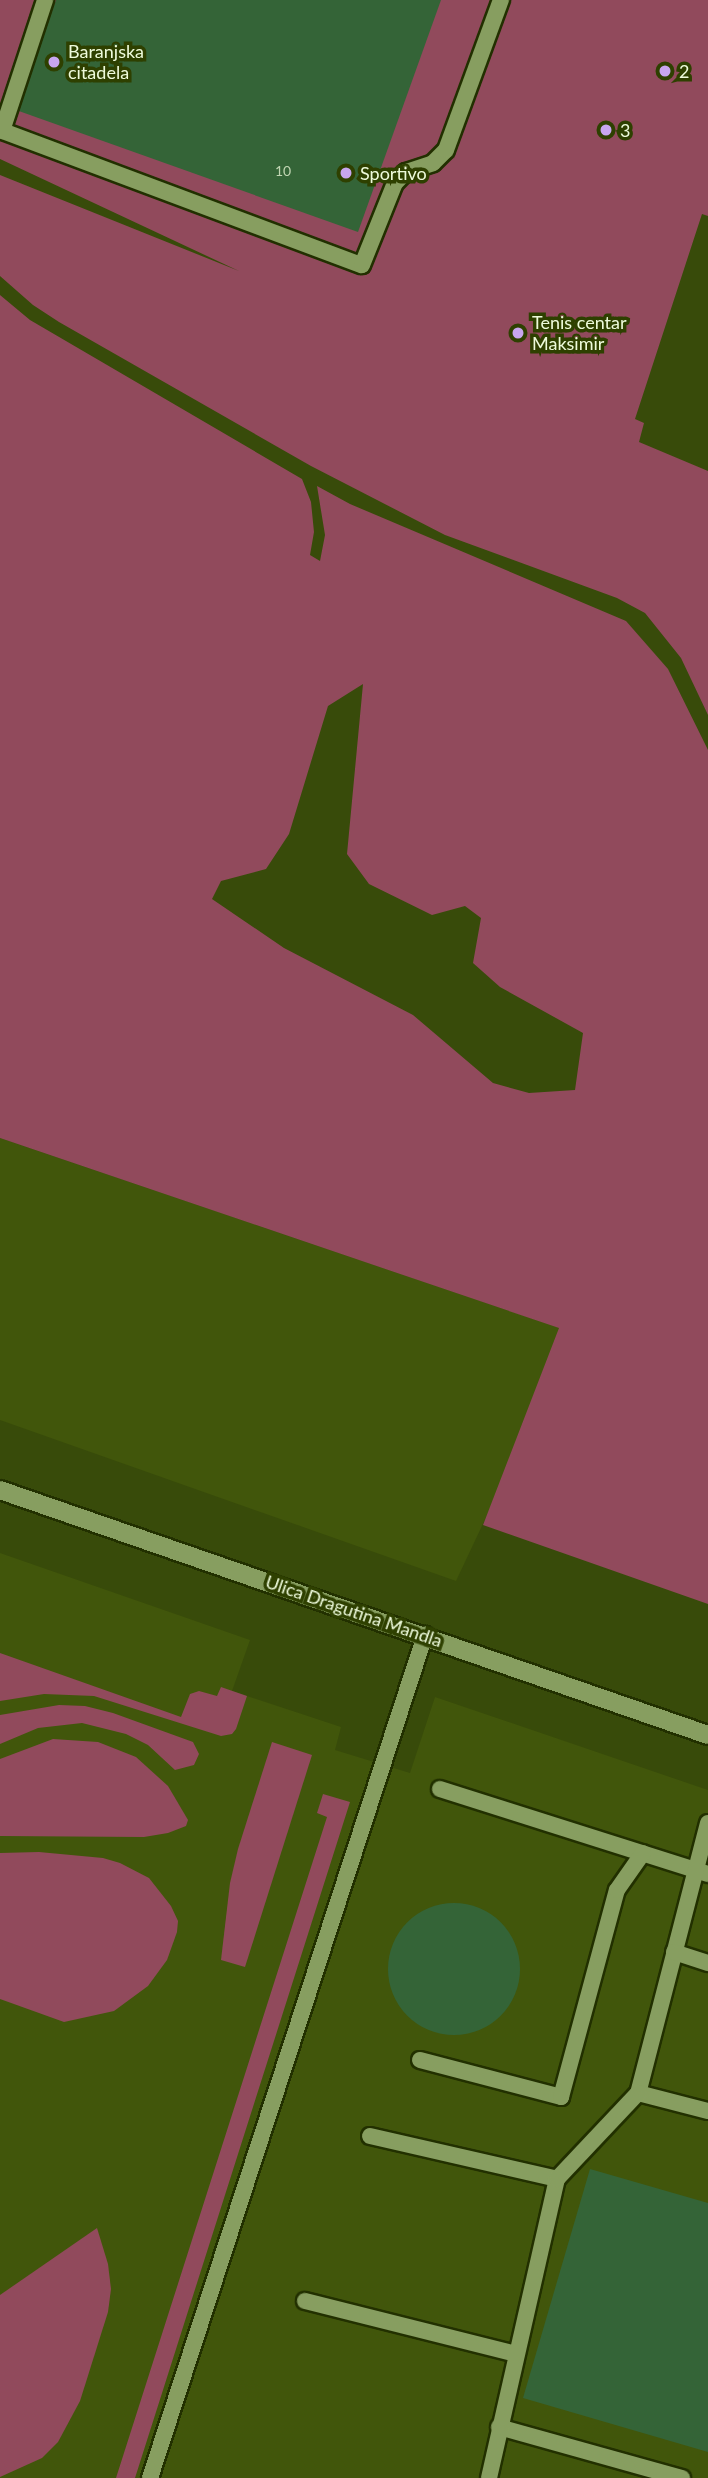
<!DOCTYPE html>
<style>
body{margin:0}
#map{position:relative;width:708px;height:2478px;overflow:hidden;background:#384b0a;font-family:Lato,sans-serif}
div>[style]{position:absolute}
.built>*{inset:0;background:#41560b}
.green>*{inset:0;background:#914a5c}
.building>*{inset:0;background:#346437}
.round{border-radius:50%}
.roads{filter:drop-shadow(2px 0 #223000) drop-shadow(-2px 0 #223000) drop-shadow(0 2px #223000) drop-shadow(0 -2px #223000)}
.lane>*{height:16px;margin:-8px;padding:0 8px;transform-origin:8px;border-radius:8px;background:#879e60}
.secondary>*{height:18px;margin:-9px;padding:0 9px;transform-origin:9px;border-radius:9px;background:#879e60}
.dots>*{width:19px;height:19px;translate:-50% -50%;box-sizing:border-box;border:4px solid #2e4000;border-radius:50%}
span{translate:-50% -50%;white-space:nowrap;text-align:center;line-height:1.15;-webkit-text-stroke:7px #2e4000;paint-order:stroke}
.number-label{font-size:14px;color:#c0d5b2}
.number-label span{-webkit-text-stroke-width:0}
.poi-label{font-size:18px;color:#eefbdb}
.left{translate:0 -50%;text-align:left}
.street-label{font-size:18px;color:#eefbdb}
</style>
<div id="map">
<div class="built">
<i style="clip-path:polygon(0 1138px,560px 1328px,497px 1494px,456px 1581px,0 1420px)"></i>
<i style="clip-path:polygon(0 1553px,250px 1640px,232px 1691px,341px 1727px,335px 1750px,410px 1773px,435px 1697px,708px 1790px,708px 2478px,0 2478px)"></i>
</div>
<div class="green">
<i style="clip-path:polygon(0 0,708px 0,708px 216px,702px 214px,635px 419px,644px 423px,639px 442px,708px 471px,708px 715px,681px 658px,645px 613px,617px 598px,445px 535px,311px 466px,59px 322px,33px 305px,0 276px,0 175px,239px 271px,0 159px)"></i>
<i style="clip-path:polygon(evenodd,0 295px,30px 320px,302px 479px,311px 502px,314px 532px,310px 555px,320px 561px,325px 535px,317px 486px,350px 504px,626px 621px,668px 669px,708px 750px,708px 1604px,483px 1525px,559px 1328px,0 1138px,0 295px,363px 684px,347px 854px,369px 884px,432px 915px,465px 906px,481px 918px,473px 963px,500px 987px,583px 1033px,575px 1090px,529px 1093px,493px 1083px,413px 1015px,284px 948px,212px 899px,221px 881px,266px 869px,289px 834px,328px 706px,363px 684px)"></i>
<i style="clip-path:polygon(0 1653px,181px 1717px,190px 1694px,199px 1691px,217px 1696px,221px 1687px,247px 1696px,236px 1729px,232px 1734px,221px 1736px,94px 1696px,44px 1694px,0 1701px)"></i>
<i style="clip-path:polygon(59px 1705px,85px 1706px,113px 1713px,193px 1742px,199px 1754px,194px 1765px,175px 1770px,148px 1745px,126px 1734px,82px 1723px,38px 1728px,0 1744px,0 1715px)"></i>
<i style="clip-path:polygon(53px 1739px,98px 1742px,136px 1757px,168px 1786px,188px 1820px,186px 1826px,168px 1833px,144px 1837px,0 1836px,0 1759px)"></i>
<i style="clip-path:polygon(272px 1742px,312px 1755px,245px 1967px,221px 1960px,230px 1883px,238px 1849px)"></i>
<i style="clip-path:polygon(323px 1794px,350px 1802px,135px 2478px,116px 2478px,327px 1817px,317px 1813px)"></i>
<i style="clip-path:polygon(39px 1852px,103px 1858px,120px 1863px,149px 1878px,171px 1906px,178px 1921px,177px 1932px,167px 1960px,148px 1986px,114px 2011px,64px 2022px,0 1999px,0 1853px)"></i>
<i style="clip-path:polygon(97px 2228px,108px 2264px,111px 2289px,108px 2312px,80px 2401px,58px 2442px,42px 2458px,0 2477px,0 2295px)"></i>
</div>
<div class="building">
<i style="clip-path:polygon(56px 0,441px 0,358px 232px,16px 110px)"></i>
<i class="round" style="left:388px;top:1903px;width:132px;height:132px"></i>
<i style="clip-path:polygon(590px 2169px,708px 2203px,708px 2452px,523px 2398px)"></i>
</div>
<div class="roads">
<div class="lane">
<i style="left:0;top:130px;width:386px;rotate:20.5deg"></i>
<i style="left:362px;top:265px;width:88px;rotate:-68.1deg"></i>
<i style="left:395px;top:183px;width:16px;rotate:-45deg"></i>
<i style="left:406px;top:172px;width:28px;rotate:-18deg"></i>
<i style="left:433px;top:163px;width:18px;rotate:-45deg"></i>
<i style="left:446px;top:150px;width:160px;rotate:-69.9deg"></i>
<i style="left:2px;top:131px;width:138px;rotate:-71.8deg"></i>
<i style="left:440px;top:1789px;width:281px;rotate:17.6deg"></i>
<i style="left:708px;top:1823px;width:279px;rotate:104.5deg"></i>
<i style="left:638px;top:2093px;width:72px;rotate:14.4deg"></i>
<i style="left:674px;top:1952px;width:36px;rotate:18deg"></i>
<i style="left:420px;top:2060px;width:146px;rotate:14.7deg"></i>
<i style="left:561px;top:2097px;width:214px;rotate:-74.9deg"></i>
<i style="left:617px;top:1890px;width:45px;rotate:-54.9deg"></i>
<i style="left:370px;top:2136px;width:192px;rotate:12.9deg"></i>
<i style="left:305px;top:2301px;width:218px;rotate:14.1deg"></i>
<i style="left:499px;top:2427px;width:190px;rotate:15.6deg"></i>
<i style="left:150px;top:2478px;width:887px;rotate:-71.93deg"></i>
<i style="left:489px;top:2478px;width:307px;rotate:-77.2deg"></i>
<i style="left:557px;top:2179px;width:118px;rotate:-46.7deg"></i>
</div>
<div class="secondary">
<i style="left:0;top:1490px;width:749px;rotate:19.09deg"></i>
</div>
</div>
<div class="dots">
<i style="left:54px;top:62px;background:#c8a6ef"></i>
<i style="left:665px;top:71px;background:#c8a6ef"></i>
<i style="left:606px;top:130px;background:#c8a6ef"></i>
<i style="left:346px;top:173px;background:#c8a6ef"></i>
<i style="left:518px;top:333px;background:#c8a6ef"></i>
</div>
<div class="number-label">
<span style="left:283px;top:171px">10</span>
</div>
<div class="poi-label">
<span class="left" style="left:68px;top:62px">Baranjska<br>citadela</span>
<span class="left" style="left:679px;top:71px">2</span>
<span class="left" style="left:620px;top:130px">3</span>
<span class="left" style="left:360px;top:173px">Sportivo</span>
<span class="left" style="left:532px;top:333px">Tenis centar<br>Maksimir</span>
</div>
<div class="street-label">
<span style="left:354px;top:1611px;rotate:19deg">Ulica Dragutina Mandla</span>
</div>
</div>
